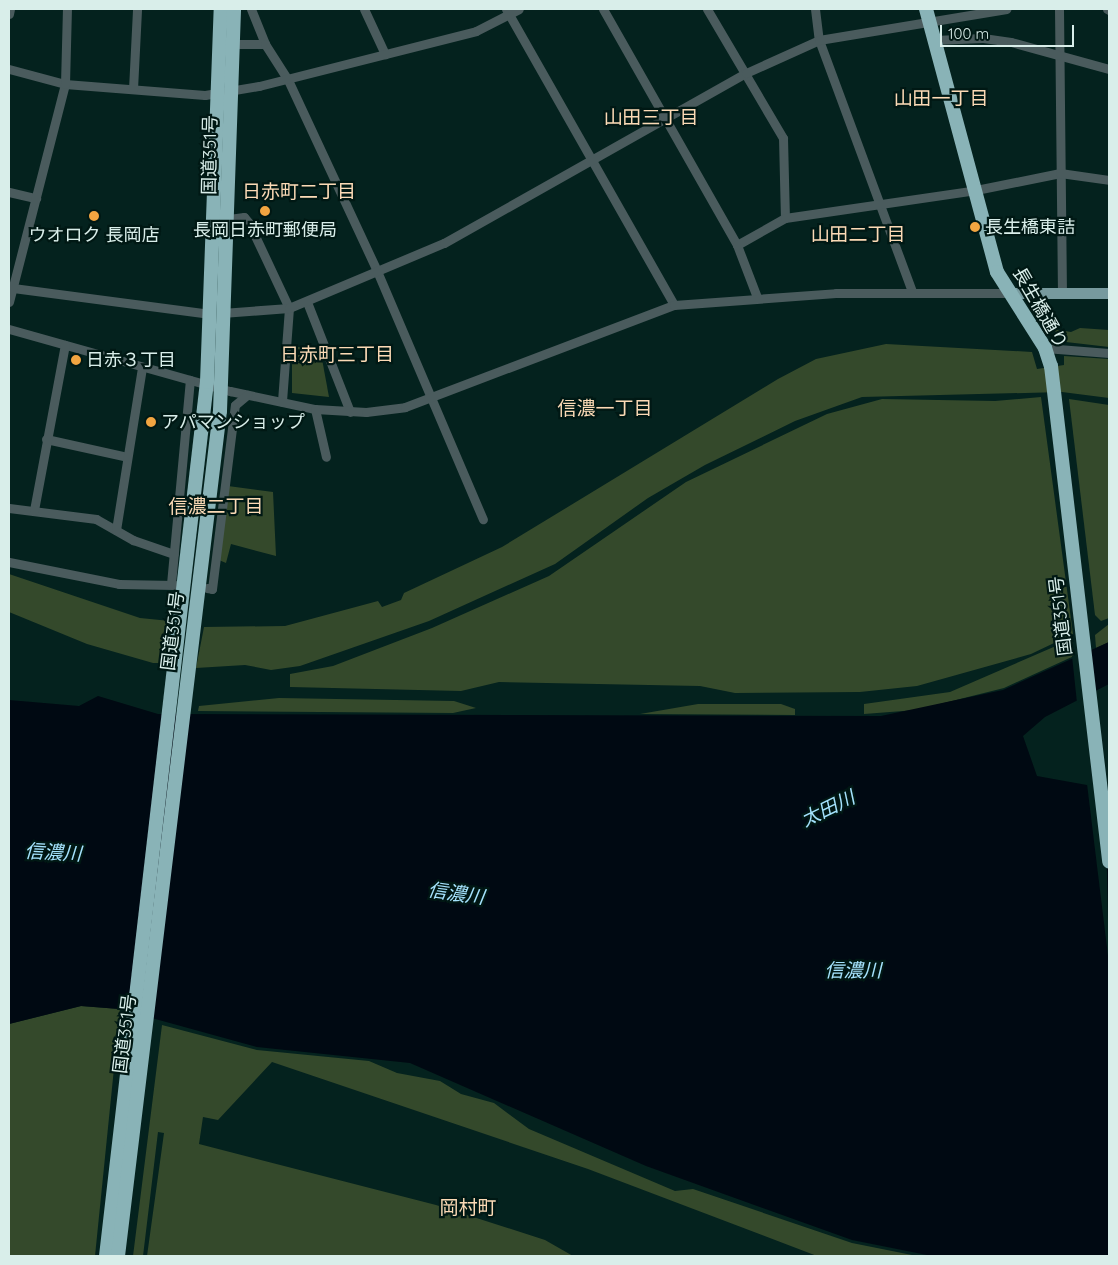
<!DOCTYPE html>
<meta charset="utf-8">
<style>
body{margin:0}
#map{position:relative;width:1118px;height:1265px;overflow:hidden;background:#04221e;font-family:Quicksand,"Noto Sans JP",sans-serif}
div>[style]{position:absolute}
.green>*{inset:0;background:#34492b}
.water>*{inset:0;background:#000912}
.pier>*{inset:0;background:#04221e}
.minor>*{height:9px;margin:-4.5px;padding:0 4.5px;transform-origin:4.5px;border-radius:4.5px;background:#4a5b5d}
.major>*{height:11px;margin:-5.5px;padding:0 5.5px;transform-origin:5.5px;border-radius:5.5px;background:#779a9e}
.highway>*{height:14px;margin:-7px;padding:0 7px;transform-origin:7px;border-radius:7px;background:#89b3b7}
.dots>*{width:14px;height:14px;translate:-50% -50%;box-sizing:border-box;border:2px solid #001814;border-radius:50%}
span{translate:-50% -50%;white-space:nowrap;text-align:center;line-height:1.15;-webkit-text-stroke:4.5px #001814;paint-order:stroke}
.street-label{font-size:18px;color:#d9eeea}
.poi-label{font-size:18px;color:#d9eeea}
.left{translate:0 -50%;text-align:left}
.neighbourhood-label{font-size:19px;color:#fbdab6}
.water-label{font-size:19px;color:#a5e3fe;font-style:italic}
.frame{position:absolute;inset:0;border:10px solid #d9eeea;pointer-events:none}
.scale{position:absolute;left:940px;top:25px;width:134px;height:22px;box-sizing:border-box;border:2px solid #d9eeea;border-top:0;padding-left:6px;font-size:15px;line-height:18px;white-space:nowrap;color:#d9eeea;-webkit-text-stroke:4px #001814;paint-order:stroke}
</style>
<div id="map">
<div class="green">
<i style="clip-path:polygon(1080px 328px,1109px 330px,1109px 347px,1066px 342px,1053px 329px,1071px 332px)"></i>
<i style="clip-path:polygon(886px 344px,1032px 352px,1037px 369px,1064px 365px,1064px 356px,1109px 359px,1109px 398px,1062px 392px,862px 397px,795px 421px,705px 465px,648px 498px,555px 564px,429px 621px,300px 666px,271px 670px,245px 665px,196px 668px,204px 627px,285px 626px,378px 601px,382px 607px,401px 600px,404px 593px,502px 547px,778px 379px,816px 359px)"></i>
<i style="clip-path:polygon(292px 347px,313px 347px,322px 359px,329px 397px,292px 393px)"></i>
<i style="clip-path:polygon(1041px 397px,1073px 634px,1031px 654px,917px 686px,860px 692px,735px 693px,700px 686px,499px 682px,461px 691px,290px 687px,290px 674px,333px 666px,432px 628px,549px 576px,686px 482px,827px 414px,882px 399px,995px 401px)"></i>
<i style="clip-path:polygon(1069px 399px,1109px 405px,1109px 618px,1101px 621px,1095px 615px)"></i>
<i style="clip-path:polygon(228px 486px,273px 492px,276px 556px,231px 544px,226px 563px,219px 560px)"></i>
<i style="clip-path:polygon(9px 574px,140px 618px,170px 621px,168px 663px,153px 663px,87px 644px,9px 612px)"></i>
<i style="clip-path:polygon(1109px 624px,1109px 642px,1096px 648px,1095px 635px)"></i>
<i style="clip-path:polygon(1072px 639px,1074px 656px,1004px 688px,916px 710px,864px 714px,864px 704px,950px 692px)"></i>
<i style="clip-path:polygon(279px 698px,454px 701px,476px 708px,453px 713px,198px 711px,199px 706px)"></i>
<i style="clip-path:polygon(698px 704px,781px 704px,795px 709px,795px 715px,640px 714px)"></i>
<i style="clip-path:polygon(81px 1006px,120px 1009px,95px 1256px,9px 1256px,9px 1024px)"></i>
<i style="clip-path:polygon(162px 1025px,257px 1050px,369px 1061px,397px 1073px,440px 1081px,461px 1094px,494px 1103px,529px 1129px,675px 1191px,693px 1189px,852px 1243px,917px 1256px,817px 1256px,588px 1169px,272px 1062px,218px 1120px,203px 1117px,199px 1144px,436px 1205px,545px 1240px,573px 1256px,147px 1256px,164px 1133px,158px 1132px,143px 1256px,133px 1256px)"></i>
</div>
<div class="water">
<i style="clip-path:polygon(1109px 642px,1109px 684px,1045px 717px,1023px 736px,1037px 776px,1109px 789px,1109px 1256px,932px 1256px,852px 1240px,646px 1166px,410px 1063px,257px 1047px,119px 1009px,81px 1006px,9px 1024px,9px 700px,79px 706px,98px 696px,158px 714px,881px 716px,1003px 690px)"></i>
</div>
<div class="pier">
<i style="clip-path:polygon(1089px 649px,1094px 694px,1077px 703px,1072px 656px)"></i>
<i style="clip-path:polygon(1087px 784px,1105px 786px,1109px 964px)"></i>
</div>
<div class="minor">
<i style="left:251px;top:9px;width:38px;rotate:68deg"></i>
<i style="left:364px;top:9px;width:50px;rotate:65deg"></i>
<i style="left:506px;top:9px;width:340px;rotate:60.4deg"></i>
<i style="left:603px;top:9px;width:271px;rotate:60.4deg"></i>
<i style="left:737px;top:245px;width:56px;rotate:69deg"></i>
<i style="left:707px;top:9px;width:150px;rotate:59.5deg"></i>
<i style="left:783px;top:138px;width:80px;rotate:88.6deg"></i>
<i style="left:815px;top:9px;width:31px;rotate:83deg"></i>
<i style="left:819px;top:40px;width:268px;rotate:69.7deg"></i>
<i style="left:1059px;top:9px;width:285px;rotate:89.4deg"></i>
<i style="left:1107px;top:9px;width:2px;rotate:27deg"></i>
<i style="left:9px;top:14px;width:5px;rotate:-79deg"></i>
<i style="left:934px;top:40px;width:49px;rotate:-2.3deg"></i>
<i style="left:983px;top:38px;width:28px;rotate:8deg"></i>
<i style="left:1011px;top:42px;width:102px;rotate:15.4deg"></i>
<i style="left:233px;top:44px;width:32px"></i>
<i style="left:265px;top:44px;width:43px;rotate:57.4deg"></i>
<i style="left:288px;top:80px;width:211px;rotate:65deg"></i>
<i style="left:377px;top:271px;width:270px;rotate:66.9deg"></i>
<i style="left:9px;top:69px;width:58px;rotate:15deg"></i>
<i style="left:65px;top:84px;width:140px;rotate:4.5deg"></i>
<i style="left:205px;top:95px;width:55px;rotate:-9.5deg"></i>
<i style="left:259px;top:86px;width:224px;rotate:-14.2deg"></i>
<i style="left:476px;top:31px;width:48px;rotate:-27.1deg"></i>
<i style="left:133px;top:89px;width:80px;rotate:-87.1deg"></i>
<i style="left:9px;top:192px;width:28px;rotate:13deg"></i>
<i style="left:229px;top:219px;width:15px;rotate:-8deg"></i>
<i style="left:244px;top:217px;width:8px;rotate:50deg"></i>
<i style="left:249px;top:223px;width:94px;rotate:64.8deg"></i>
<i style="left:289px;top:308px;width:94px;rotate:94.3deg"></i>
<i style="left:737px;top:245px;width:55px;rotate:-29.4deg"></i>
<i style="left:785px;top:218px;width:193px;rotate:-8.3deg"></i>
<i style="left:976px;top:190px;width:86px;rotate:-11.4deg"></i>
<i style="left:1060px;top:173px;width:49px;rotate:8.1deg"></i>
<i style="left:13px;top:288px;width:199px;rotate:7.5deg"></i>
<i style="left:9px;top:302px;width:225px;rotate:-75.6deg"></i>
<i style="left:65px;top:84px;width:75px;rotate:-88.5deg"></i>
<i style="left:307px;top:302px;width:118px;rotate:68.6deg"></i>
<i style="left:222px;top:313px;width:67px;rotate:-4.3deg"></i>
<i style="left:289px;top:308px;width:168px;rotate:-22.8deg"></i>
<i style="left:444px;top:243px;width:347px;rotate:-29.4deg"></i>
<i style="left:746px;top:73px;width:80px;rotate:-24.3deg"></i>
<i style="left:819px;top:40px;width:190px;rotate:-9.4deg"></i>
<i style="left:9px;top:329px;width:230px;rotate:15.7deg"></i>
<i style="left:230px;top:391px;width:87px;rotate:12deg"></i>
<i style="left:315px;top:409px;width:51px;rotate:3.4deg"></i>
<i style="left:366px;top:412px;width:39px;rotate:-7deg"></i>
<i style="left:405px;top:407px;width:288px;rotate:-20.8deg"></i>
<i style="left:674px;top:305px;width:162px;rotate:-4.2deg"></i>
<i style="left:836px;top:293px;width:174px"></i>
<i style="left:1045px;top:348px;width:64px;rotate:4.5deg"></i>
<i style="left:315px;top:409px;width:49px;rotate:77.1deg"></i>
<i style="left:46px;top:439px;width:83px;rotate:12.5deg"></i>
<i style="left:9px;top:508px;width:88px;rotate:7.2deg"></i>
<i style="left:96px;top:519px;width:43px;rotate:29.6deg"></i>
<i style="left:133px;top:540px;width:43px;rotate:18.9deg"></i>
<i style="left:34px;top:510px;width:168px;rotate:-79.4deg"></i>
<i style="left:116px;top:530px;width:165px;rotate:-80.9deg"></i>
<i style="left:9px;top:562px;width:112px;rotate:11.3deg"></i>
<i style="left:119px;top:584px;width:56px;rotate:1deg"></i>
<i style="left:171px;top:584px;width:205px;rotate:-84.7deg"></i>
<i style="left:207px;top:588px;width:5px;rotate:11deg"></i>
<i style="left:212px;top:589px;width:185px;rotate:-82.9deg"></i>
<i style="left:235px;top:405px;width:16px;rotate:-40deg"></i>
</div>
<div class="major">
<i style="left:1010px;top:293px;width:99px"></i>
</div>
<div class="highway">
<i style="left:926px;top:9px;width:272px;rotate:74.9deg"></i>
<i style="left:997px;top:272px;width:90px;rotate:57.7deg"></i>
<i style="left:1045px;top:348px;width:19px;rotate:72deg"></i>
<i style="left:1051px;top:366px;width:499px;rotate:83.3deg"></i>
<i style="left:106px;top:1256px;width:880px;rotate:-83.41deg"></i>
<i style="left:207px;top:382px;width:373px;rotate:-87.9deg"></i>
<i style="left:118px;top:1256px;width:851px;rotate:-83.12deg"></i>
<i style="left:220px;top:411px;width:402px;rotate:-88deg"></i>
</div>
<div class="dots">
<i style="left:265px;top:211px;background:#f2a541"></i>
<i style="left:94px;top:216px;background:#f2a541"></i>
<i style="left:975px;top:227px;background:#f2a541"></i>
<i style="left:76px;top:360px;background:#f2a541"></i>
<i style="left:151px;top:422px;background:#f2a541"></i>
</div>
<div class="street-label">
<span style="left:210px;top:155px;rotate:-89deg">国道351号</span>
<span style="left:1040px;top:308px;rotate:60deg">長生橋通り</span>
<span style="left:1061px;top:616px;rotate:-97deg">国道351号</span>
<span style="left:173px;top:631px;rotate:-83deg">国道351号</span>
<span style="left:125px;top:1034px;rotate:-83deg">国道351号</span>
</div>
<div class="poi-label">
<span class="left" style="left:985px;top:227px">長生橋東詰</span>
<span style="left:265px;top:230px">長岡日赤町郵便局</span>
<span style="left:94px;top:235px">ウオロク 長岡店</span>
<span class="left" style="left:86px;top:360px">日赤３丁目</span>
<span class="left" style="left:161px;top:422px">アパマンショップ</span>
</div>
<div class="neighbourhood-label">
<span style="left:941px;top:99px">山田一丁目</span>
<span style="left:651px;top:118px">山田三丁目</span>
<span style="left:299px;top:192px">日赤町二丁目</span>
<span style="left:858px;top:235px">山田二丁目</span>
<span style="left:337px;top:355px">日赤町三丁目</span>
<span style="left:605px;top:409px">信濃一丁目</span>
<span style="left:216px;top:507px">信濃二丁目</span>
<span style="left:468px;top:1208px">岡村町</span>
</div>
<div class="water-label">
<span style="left:828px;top:809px;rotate:-26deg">太田川</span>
<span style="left:53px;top:853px;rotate:3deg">信濃川</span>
<span style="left:456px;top:894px;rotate:8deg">信濃川</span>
<span style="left:853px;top:971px">信濃川</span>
</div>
<div class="frame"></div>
<div class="scale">100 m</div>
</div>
